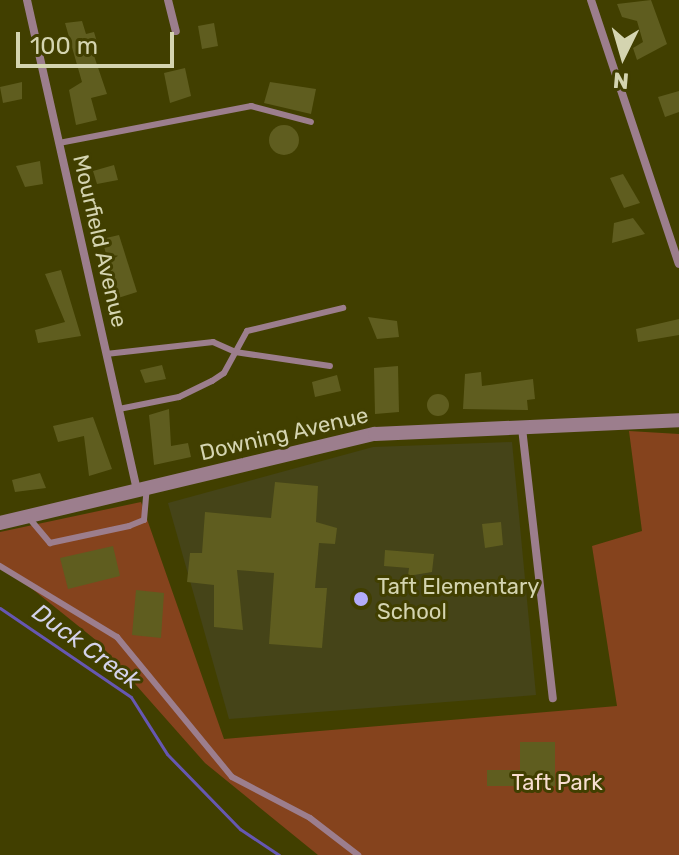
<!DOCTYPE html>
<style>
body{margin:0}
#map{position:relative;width:679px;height:855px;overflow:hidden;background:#413f00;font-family:Rubik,sans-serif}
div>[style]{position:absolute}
.built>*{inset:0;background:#454418}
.green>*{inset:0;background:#85431d}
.stream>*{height:3px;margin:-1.5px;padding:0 1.5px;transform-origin:1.5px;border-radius:1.5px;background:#6657b2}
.building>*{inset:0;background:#5f5d1f}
.round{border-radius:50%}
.service>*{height:6px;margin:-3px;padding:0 3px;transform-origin:3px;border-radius:3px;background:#9c7e8d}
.minor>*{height:8px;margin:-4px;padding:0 4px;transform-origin:4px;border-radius:4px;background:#9c7e8d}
.tertiary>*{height:14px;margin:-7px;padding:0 7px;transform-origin:7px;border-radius:7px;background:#9c7e8d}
.dots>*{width:22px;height:22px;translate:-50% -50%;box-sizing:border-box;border:4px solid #413f00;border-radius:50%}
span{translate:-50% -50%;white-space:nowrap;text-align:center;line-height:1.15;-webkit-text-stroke:6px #413f00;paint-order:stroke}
.street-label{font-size:22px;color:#d4d4b0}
.poi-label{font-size:22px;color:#d4d4b0}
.left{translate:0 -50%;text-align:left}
.park-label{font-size:22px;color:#f7ddd0}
.water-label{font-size:24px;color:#d3d2eb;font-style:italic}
.north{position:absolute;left:583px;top:16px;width:80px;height:80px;-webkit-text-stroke:6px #413f00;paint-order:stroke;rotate:185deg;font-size:22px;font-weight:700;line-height:32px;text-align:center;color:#d4d4b0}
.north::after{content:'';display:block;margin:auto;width:28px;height:36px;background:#d4d4b0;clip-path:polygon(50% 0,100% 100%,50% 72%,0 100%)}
.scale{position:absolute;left:16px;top:32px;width:158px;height:36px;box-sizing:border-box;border:4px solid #d4d4b0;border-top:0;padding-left:10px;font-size:24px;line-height:28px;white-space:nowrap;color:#d4d4b0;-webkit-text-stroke:6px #413f00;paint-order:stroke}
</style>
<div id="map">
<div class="built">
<i style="clip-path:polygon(512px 442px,536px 695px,229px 719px,168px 503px,373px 447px)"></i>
</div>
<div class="green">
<i style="clip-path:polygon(629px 431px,679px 434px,679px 855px,318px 855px,205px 763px,97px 641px,0 563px,0 532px,141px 502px,224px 739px,617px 706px,592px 546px,642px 531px)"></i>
</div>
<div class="stream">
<i style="left:0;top:608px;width:158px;rotate:34.2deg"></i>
<i style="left:131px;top:697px;width:67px;rotate:57.7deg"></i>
<i style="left:167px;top:754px;width:105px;rotate:45.8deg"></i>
<i style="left:240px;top:829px;width:47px;rotate:33.7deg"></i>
</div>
<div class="building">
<i style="clip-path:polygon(651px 0,667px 44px,637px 60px,633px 48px,643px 42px,637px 21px,622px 17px,617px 4px)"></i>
<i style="clip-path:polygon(82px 21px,86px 34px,94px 32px,97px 42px,90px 44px,107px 94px,91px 98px,97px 120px,76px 125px,69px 90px,82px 82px,65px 23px)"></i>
<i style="clip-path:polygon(214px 23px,218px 46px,202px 49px,198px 26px)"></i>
<i style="clip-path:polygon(185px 68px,191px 96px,170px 103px,164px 73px)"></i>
<i style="clip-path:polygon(22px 82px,22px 99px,3px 103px,0 87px)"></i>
<i style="clip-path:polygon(270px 82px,316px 89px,311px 114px,264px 103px)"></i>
<i style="clip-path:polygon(679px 91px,679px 112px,665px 117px,658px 97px)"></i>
<i class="round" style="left:269px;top:125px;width:30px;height:30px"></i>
<i style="clip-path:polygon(40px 161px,43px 184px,25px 187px,16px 166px)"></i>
<i style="clip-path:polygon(114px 165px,118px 180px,97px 184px,93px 171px)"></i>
<i style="clip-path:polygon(623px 174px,640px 203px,624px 208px,610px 178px)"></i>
<i style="clip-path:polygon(633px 218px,645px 234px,612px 243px,614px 223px)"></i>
<i style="clip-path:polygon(119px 235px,137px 292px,118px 298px,102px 239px)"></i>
<i style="clip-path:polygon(61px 270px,81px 336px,38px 343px,35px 330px,65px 322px,45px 274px)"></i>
<i style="clip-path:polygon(368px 317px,397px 321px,399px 337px,377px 339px)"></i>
<i style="clip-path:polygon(679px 319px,679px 335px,638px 342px,636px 329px)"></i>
<i style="clip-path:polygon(162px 365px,166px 379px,145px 383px,140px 370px)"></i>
<i style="clip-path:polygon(398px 366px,399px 412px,375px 414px,374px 368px)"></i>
<i style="clip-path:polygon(481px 372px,482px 386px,533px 379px,535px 399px,527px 400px,528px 410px,463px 409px,465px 374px)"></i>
<i style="clip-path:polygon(337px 375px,341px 391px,315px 397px,312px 382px)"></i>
<i class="round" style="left:427px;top:394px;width:22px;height:22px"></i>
<i style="clip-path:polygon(169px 409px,171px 446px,188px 443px,191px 457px,154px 465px,149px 415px)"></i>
<i style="clip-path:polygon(93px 417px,112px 469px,89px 476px,84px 436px,58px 442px,53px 426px)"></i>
<i style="clip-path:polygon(40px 473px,46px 488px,15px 492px,12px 480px)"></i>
<i style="clip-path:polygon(275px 482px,318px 486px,316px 522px,337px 528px,335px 544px,319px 543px,315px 588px,327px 588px,322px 648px,269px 644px,274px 573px,237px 570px,243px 630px,214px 627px,214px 585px,187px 582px,190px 553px,202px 553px,205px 512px,271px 518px)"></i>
<i style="clip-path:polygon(501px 522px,503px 545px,485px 548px,482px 524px)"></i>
<i style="clip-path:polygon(113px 546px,120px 576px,68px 589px,60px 558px)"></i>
<i style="clip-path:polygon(385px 550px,434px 554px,432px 572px,408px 576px,409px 568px,384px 566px)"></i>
<i style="clip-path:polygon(136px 590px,164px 593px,161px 638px,132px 635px)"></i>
<i style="clip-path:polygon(520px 742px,555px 742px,555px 786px,487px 786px,487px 770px,520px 770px)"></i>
</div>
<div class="service">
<i style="left:59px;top:143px;width:196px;rotate:-10.9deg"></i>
<i style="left:251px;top:106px;width:62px;rotate:14.9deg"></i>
<i style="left:106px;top:354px;width:108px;rotate:-6.4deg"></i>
<i style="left:213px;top:342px;width:24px;rotate:24deg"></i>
<i style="left:235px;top:352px;width:96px;rotate:8.4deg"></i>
<i style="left:119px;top:409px;width:61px;rotate:-11.3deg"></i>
<i style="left:179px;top:397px;width:37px;rotate:-26deg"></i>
<i style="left:212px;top:381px;width:14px;rotate:-34deg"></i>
<i style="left:224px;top:373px;width:48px;rotate:-61.3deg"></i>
<i style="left:247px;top:331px;width:99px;rotate:-13.5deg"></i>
<i style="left:29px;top:518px;width:33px;rotate:50deg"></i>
<i style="left:50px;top:543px;width:81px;rotate:-12.1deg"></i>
<i style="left:129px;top:526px;width:16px;rotate:-22deg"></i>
<i style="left:144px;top:520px;width:32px;rotate:-85deg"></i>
<i style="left:0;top:566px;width:137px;rotate:31.3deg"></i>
<i style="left:117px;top:637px;width:181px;rotate:50.6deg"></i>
<i style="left:232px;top:777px;width:88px;rotate:27.7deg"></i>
<i style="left:310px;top:818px;width:61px;rotate:37.6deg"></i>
</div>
<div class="minor">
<i style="left:27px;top:0;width:502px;rotate:77.35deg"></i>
<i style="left:168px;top:0;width:32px;rotate:76deg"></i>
<i style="left:591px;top:0;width:278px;rotate:71.6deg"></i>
<i style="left:522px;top:428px;width:272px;rotate:83.5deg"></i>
</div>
<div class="tertiary">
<i style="left:0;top:523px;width:385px;rotate:-13.4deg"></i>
<i style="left:375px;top:434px;width:304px;rotate:-2.6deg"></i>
</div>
<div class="dots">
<i style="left:361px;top:599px;background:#b3acf9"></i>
</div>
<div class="street-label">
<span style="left:100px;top:241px;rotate:77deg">Mourfield Avenue</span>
<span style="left:284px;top:434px;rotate:-13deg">Downing Avenue</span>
</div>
<div class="poi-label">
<span class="left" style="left:377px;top:599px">Taft Elementary<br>School</span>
</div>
<div class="park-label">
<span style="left:557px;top:783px">Taft Park</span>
</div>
<div class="water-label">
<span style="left:86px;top:647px;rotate:36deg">Duck Creek</span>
</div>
<div class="north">N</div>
<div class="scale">100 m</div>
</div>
